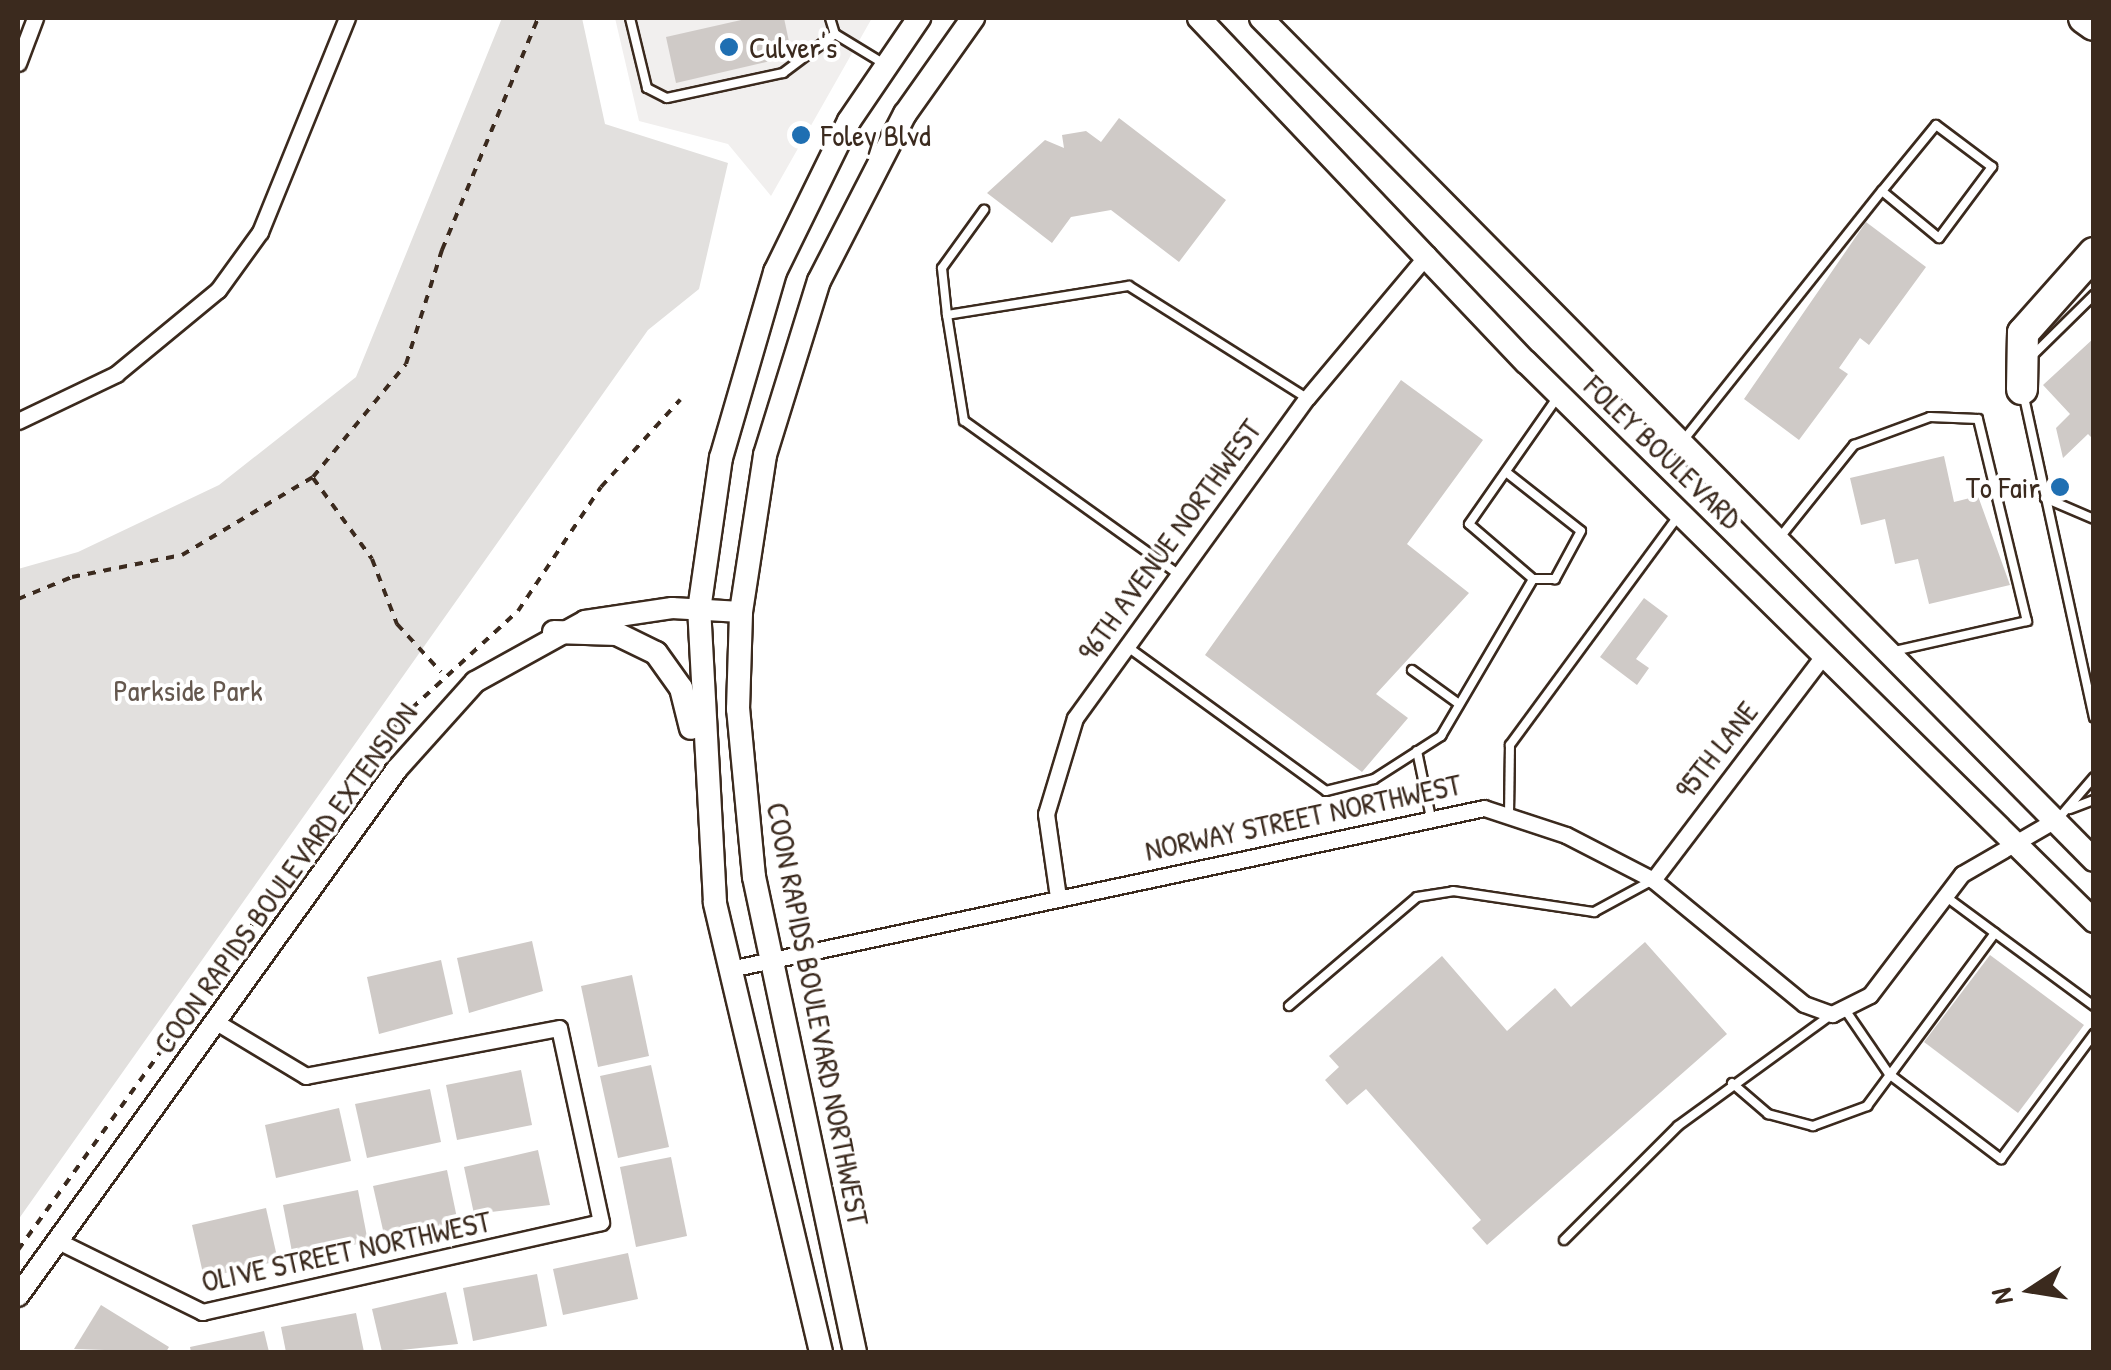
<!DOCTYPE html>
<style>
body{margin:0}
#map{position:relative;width:2111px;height:1370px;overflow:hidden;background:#fff;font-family:"Patrick Hand",sans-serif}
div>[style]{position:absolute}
.built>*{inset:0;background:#f1efee}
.green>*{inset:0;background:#e2e0de}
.building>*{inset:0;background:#cfcac7}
.path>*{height:4px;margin-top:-2px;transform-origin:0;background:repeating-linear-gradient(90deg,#3b2a1e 0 8px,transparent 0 16px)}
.roads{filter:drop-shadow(2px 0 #3b2a1e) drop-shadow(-2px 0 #3b2a1e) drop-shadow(0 2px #3b2a1e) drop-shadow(0 -2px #3b2a1e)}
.service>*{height:8px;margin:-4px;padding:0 4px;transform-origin:4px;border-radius:4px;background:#fff}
.minor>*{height:15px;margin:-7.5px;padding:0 7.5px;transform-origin:7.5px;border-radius:7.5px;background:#fff}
.tertiary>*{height:20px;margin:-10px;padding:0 10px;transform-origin:10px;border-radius:10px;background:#fff}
.secondary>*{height:22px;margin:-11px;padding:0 11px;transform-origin:11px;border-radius:11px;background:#fff}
.motorway>*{height:30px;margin:-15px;padding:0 15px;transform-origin:15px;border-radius:15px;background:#fff}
.dots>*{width:28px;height:28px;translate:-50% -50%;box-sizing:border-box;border:5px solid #fff;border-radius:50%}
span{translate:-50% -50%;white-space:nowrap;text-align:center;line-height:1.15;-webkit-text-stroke:8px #fff;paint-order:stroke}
.poi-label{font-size:30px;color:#3b2a1e}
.left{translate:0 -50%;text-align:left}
.right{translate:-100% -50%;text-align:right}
.street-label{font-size:30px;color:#3b2a1e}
.park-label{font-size:30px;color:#65584e}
.frame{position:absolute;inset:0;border:20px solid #3b2a1e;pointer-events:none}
.north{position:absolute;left:1981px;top:1240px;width:100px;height:100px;-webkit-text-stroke:8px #fff;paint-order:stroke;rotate:258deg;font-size:28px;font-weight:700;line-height:40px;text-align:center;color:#3b2a1e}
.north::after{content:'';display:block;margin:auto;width:35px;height:45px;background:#3b2a1e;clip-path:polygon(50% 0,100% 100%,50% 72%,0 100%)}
</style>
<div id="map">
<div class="built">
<i style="clip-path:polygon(615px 18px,872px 18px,771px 196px,728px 144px,639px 121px)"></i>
</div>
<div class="green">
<i style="clip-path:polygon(502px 18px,582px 18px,605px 124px,728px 163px,699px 289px,648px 330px,18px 1220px,18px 569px,78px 552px,219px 485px,356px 377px)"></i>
</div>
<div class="building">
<i style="clip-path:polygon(750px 18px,784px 18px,792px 56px,676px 83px,666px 37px)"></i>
<i style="clip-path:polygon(1119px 118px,1226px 200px,1179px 262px,1111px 210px,1071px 217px,1052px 243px,987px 193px,1045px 140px,1064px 148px,1062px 135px,1086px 131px,1101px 142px)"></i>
<i style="clip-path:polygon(1866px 222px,1926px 267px,1869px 345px,1860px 338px,1839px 368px,1848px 374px,1799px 440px,1744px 399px)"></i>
<i style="clip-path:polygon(2094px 338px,2094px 440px,2088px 434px,2063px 458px,2056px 428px,2070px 414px,2043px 385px)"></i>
<i style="clip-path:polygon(1401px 380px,1483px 440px,1407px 544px,1469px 593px,1376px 694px,1408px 718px,1362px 772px,1205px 655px)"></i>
<i style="clip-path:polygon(1944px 456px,1954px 502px,1978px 496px,2010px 585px,1929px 604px,1918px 559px,1895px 564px,1885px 519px,1861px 525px,1850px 478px)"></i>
<i style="clip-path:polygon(1644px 598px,1668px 616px,1636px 659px,1649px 668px,1637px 685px,1600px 657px)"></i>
<i style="clip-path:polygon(532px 941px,543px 991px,469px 1013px,457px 958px)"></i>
<i style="clip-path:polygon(1645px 942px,1727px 1034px,1487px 1245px,1472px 1228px,1481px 1220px,1366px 1089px,1347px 1105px,1325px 1080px,1339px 1067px,1329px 1056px,1442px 956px,1507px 1031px,1555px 988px,1571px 1007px)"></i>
<i style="clip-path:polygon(1990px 955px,2084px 1025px,2018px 1113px,1924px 1042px)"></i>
<i style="clip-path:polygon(441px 960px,453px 1014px,379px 1034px,367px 977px)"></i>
<i style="clip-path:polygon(632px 975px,649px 1056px,598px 1067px,581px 986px)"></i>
<i style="clip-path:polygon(651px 1065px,669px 1147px,618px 1158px,600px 1076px)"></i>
<i style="clip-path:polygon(521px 1070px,532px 1125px,457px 1140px,446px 1085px)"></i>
<i style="clip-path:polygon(430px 1089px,441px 1142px,367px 1158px,355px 1104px)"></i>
<i style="clip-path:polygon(339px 1108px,351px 1161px,276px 1178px,265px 1125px)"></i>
<i style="clip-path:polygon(538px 1150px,550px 1205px,474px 1214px,464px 1167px)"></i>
<i style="clip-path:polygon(671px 1157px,687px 1236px,636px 1247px,620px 1167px)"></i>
<i style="clip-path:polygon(447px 1170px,458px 1223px,385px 1239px,373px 1186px)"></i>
<i style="clip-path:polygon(358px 1190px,368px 1242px,293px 1257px,283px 1205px)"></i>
<i style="clip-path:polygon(266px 1208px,278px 1261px,204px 1278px,192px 1225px)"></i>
<i style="clip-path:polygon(628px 1253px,638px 1299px,563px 1315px,553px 1269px)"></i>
<i style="clip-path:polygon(537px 1274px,547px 1326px,473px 1341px,463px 1288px)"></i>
<i style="clip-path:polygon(446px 1292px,458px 1344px,382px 1352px,372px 1309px)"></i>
<i style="clip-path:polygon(101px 1305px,169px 1347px,166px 1352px,74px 1349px)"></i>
<i style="clip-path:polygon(356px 1313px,364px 1352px,286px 1352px,281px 1327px)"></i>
<i style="clip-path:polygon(264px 1331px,269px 1352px,191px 1352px,190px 1347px)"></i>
</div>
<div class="path">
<i style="left:313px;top:478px;width:100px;rotate:53.9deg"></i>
<i style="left:372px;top:559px;width:70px;rotate:69deg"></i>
<i style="left:397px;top:624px;width:65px;rotate:47.5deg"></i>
<i style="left:18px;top:599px;width:58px;rotate:-22.2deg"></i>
<i style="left:72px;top:577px;width:112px;rotate:-11.3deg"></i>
<i style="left:182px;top:555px;width:152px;rotate:-30.8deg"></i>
<i style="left:313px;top:477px;width:146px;rotate:-50.5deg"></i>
<i style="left:406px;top:364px;width:120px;rotate:-72.5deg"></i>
<i style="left:442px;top:250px;width:251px;rotate:-67.5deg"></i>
<i style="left:18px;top:1250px;width:654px;rotate:-54.27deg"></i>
<i style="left:400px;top:719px;width:160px;rotate:-42.5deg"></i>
<i style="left:518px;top:611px;width:149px;rotate:-56.2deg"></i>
<i style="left:601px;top:487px;width:118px;rotate:-47.8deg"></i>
</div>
<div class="roads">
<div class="service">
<i style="left:630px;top:18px;width:72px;rotate:76.3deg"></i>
<i style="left:647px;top:88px;width:22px;rotate:27deg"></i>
<i style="left:667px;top:98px;width:119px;rotate:-12.2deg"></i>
<i style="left:783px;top:73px;width:65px;rotate:-36.9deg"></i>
<i style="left:830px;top:18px;width:17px;rotate:73deg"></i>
<i style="left:835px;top:34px;width:60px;rotate:31.3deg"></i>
<i style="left:947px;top:315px;width:47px;rotate:-96.1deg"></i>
<i style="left:942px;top:268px;width:72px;rotate:-54.1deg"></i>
<i style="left:2033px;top:355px;width:86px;rotate:-44.5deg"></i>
<i style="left:2024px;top:397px;width:328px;rotate:77.7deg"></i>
<i style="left:1682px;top:442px;width:321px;rotate:-51.5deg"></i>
<i style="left:1882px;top:191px;width:74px;rotate:39.5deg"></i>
<i style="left:1939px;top:238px;width:89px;rotate:-53.3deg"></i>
<i style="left:1992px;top:167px;width:70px;rotate:-143.1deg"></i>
<i style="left:1936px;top:125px;width:85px;rotate:129.3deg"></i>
<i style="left:1506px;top:472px;width:95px;rotate:38.2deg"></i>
<i style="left:1581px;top:531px;width:55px;rotate:118.4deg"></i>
<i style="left:1555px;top:579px;width:22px;rotate:180deg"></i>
<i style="left:2045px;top:498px;width:53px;rotate:23.2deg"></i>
<i style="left:1781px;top:536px;width:117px;rotate:-51.3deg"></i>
<i style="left:1854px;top:445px;width:81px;rotate:-20.2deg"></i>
<i style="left:1930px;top:417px;width:48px;rotate:2.4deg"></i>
<i style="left:1978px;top:419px;width:208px;rotate:76.4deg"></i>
<i style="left:2027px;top:621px;width:136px;rotate:167.3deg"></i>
<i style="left:1178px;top:574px;width:263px;rotate:-144.4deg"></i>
<i style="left:964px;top:421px;width:107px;rotate:-99.1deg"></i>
<i style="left:947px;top:315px;width:184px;rotate:-9.1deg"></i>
<i style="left:1129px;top:286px;width:210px;rotate:32.2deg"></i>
<i style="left:1125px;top:645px;width:248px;rotate:36deg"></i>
<i style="left:1326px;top:791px;width:49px;rotate:-14deg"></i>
<i style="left:1374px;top:779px;width:80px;rotate:-32.7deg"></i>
<i style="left:1441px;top:736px;width:182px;rotate:-59.6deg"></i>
<i style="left:1533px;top:579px;width:84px;rotate:-139.3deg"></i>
<i style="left:1469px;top:524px;width:154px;rotate:-55.1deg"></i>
<i style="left:1412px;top:670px;width:58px;rotate:35.9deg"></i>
<i style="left:1417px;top:751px;width:63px;rotate:78.2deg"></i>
<i style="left:2070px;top:809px;width:26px;rotate:-21deg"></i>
<i style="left:1509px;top:815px;width:70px;rotate:-89.2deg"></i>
<i style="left:1510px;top:745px;width:285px;rotate:-53.7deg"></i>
<i style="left:2058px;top:819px;width:55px;rotate:-49.4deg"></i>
<i style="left:1995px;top:933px;width:123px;rotate:36.4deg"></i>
<i style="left:1289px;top:1006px;width:168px;rotate:-40.4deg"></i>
<i style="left:1417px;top:897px;width:36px;rotate:-9deg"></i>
<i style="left:1453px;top:891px;width:143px;rotate:8.5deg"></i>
<i style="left:1594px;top:912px;width:67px;rotate:-28.5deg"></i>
<i style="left:1846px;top:1011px;width:76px;rotate:55.7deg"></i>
<i style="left:1889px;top:1074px;width:141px;rotate:37.2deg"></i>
<i style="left:2001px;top:1159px;width:156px;rotate:-53.4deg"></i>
<i style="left:1732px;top:1083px;width:48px;rotate:40.7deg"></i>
<i style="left:1768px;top:1114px;width:47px;rotate:14.9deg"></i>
<i style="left:1813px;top:1126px;width:58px;rotate:-20.3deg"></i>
<i style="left:1867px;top:1106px;width:215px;rotate:-53.5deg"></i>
<i style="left:1995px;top:933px;width:62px;rotate:-143.5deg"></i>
<i style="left:1564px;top:1240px;width:161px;rotate:-45deg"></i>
<i style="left:1678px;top:1126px;width:190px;rotate:-36deg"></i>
</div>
<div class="minor">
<i style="left:18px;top:63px;width:48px;rotate:-69.3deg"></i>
<i style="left:18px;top:421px;width:109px;rotate:-25.6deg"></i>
<i style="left:116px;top:374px;width:132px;rotate:-39.5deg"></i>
<i style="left:218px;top:290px;width:72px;rotate:-54.1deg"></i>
<i style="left:260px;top:232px;width:231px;rotate:-67.9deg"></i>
<i style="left:1653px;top:880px;width:283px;rotate:-52.8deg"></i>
<i style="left:1058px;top:897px;width:84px;rotate:-98.2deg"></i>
<i style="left:1046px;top:814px;width:100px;rotate:-73.2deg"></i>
<i style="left:1075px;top:718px;width:395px;rotate:-54.1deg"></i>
<i style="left:1307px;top:398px;width:188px;rotate:-50deg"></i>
<i style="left:730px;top:969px;width:771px;rotate:-12.05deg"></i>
<i style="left:1484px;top:808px;width:86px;rotate:18.2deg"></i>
<i style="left:1566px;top:835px;width:98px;rotate:27.3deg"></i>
<i style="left:1653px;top:880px;width:195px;rotate:39.4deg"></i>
<i style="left:1804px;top:1004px;width:30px;rotate:20deg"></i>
<i style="left:1832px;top:1014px;width:42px;rotate:-26.6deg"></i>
<i style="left:1870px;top:995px;width:152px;rotate:-52.8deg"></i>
<i style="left:1962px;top:874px;width:108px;rotate:-30.1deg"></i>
<i style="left:58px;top:1241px;width:161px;rotate:26.2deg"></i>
<i style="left:202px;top:1312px;width:409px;rotate:-12.7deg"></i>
<i style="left:601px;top:1222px;width:198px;rotate:-102.2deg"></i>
<i style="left:559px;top:1028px;width:258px;rotate:169.3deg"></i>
<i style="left:306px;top:1076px;width:105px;rotate:-149deg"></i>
</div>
<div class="tertiary">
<i style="left:18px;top:1296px;width:649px;rotate:-54.28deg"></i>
<i style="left:397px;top:769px;width:117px;rotate:-48.1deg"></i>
<i style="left:475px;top:682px;width:126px;rotate:-29deg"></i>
<i style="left:585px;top:621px;width:88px;rotate:-8.5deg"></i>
<i style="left:672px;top:608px;width:69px;rotate:3.3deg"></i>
</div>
<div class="secondary">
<i style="left:1199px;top:18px;width:475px;rotate:46.5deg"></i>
<i style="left:1526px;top:362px;width:797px;rotate:44.54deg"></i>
<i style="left:1261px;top:18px;width:1184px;rotate:45.31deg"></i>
<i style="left:554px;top:632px;width:63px;rotate:1.8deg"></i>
<i style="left:617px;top:634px;width:43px;rotate:26deg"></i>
<i style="left:656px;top:653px;width:43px;rotate:54.5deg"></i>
<i style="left:681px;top:688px;width:41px;rotate:76deg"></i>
<i style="left:821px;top:1352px;width:462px;rotate:-103.3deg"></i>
<i style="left:715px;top:902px;width:292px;rotate:-93.1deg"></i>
<i style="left:699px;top:610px;width:154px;rotate:-81.8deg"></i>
<i style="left:721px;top:458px;width:194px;rotate:-73.8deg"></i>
<i style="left:775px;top:272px;width:168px;rotate:-63.9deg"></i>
<i style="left:849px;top:121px;width:125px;rotate:-55.8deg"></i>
<i style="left:855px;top:1352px;width:486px;rotate:-102deg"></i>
<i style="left:754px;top:877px;width:169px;rotate:-95.4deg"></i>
<i style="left:738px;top:709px;width:97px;rotate:-88.2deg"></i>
<i style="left:741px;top:612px;width:159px;rotate:-81.3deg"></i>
<i style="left:765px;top:455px;width:182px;rotate:-72.8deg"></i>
<i style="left:819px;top:281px;width:188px;rotate:-62.8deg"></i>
<i style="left:905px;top:114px;width:118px;rotate:-54.7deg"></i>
</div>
<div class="motorway">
<i style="left:2084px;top:18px;width:12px;rotate:35deg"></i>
<i style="left:2022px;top:389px;width:56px;rotate:-89deg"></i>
<i style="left:2023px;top:333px;width:107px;rotate:-48.4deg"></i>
</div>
</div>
<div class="dots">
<i style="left:729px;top:47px;background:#1f6fb2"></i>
<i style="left:801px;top:135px;background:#1f6fb2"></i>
<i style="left:2060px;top:487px;background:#1f6fb2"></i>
</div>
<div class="poi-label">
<span class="left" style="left:749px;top:47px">Culver's</span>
<span class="left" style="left:821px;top:135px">Foley Blvd</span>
<span class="right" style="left:2040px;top:487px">To Fair</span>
</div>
<div class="street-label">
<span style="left:1663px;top:452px;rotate:44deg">FOLEY BOULEVARD</span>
<span style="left:1169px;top:540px;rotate:-54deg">96TH AVENUE NORTHWEST</span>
<span style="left:1716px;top:750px;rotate:-52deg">95TH LANE</span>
<span style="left:1303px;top:817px;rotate:-12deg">NORWAY STREET NORTHWEST</span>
<span style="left:285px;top:878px;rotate:-54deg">COON RAPIDS BOULEVARD EXTENSION</span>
<span style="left:818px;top:1014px;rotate:79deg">COON RAPIDS BOULEVARD NORTHWEST</span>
<span style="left:346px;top:1251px;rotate:-12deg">OLIVE STREET NORTHWEST</span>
</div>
<div class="park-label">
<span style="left:188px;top:690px">Parkside Park</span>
</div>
<div class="frame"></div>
<div class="north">N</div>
</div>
